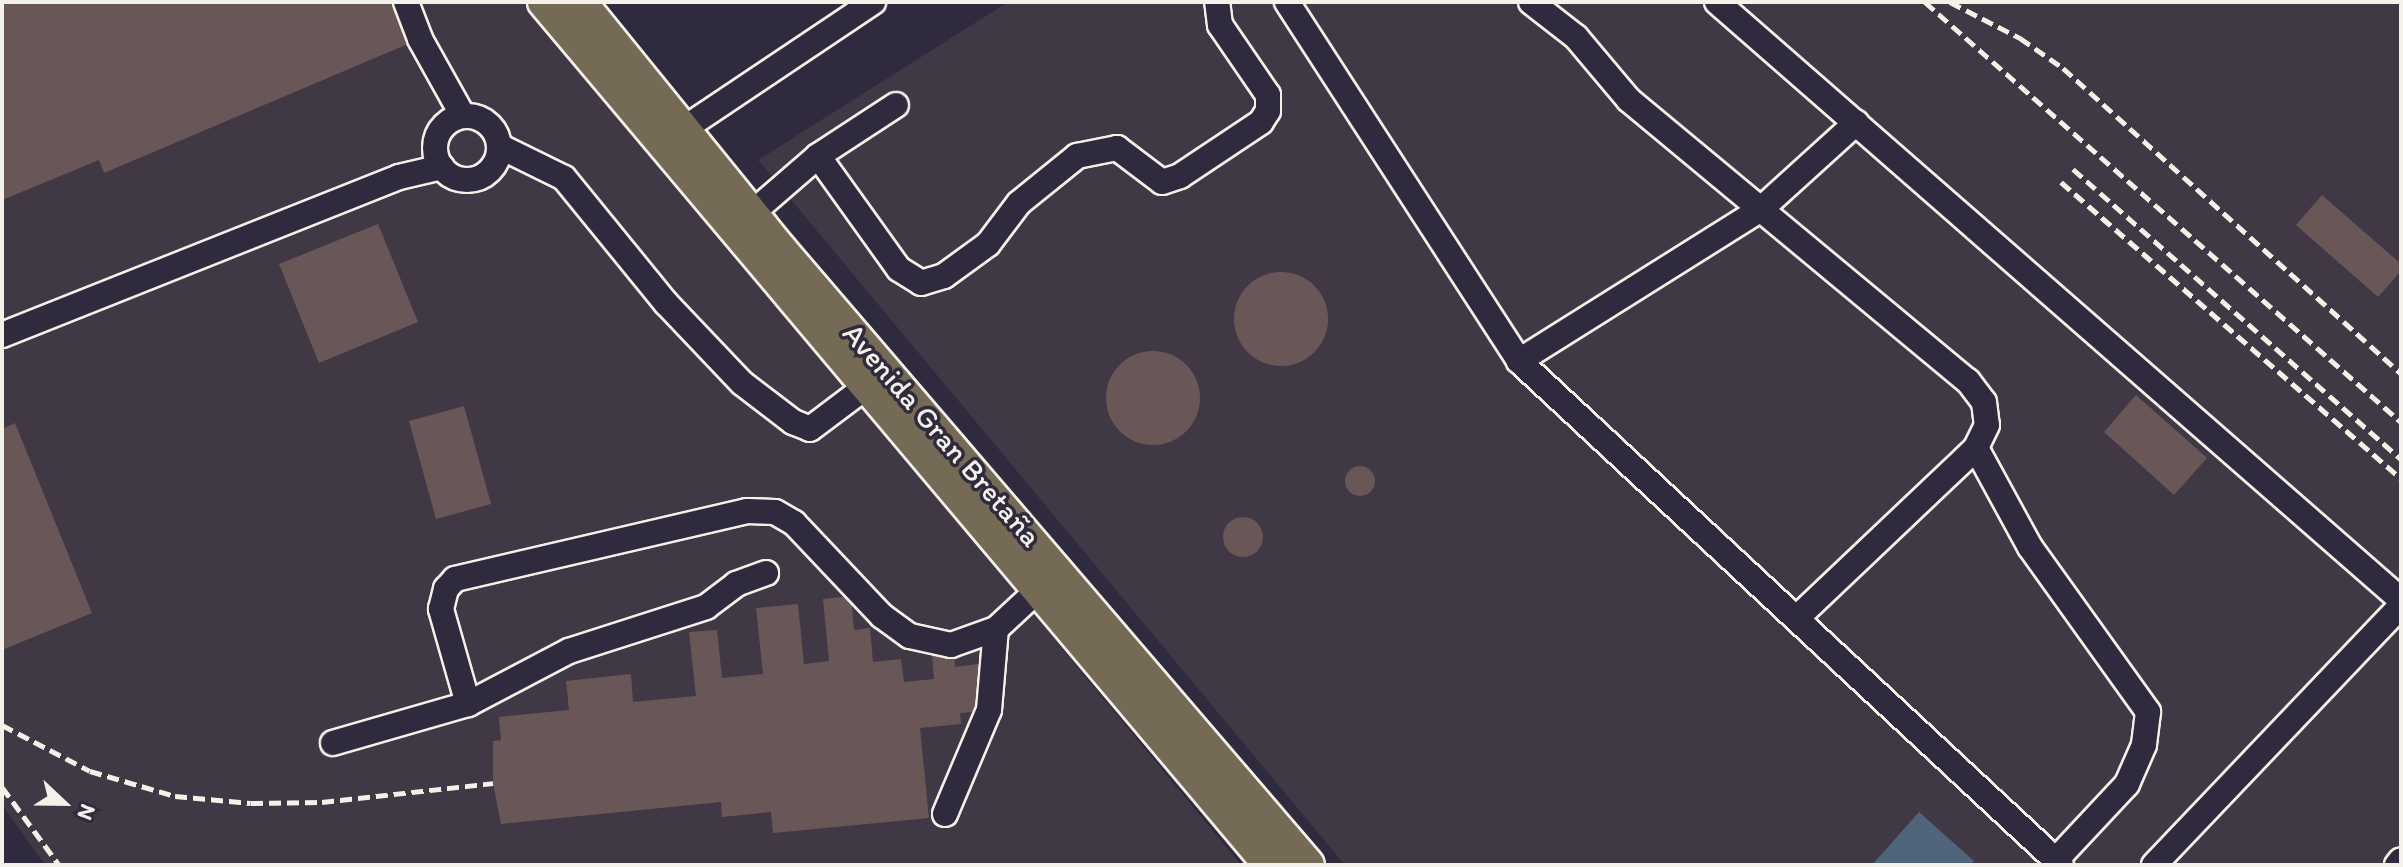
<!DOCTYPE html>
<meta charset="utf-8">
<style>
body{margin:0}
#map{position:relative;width:2403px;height:867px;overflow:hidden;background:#2f2a3d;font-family:Itim,sans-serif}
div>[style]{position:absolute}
.built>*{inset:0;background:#403845}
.water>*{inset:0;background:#50647b}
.building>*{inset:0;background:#695757}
.round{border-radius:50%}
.roads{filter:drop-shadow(2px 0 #f4f1e8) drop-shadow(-2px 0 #f4f1e8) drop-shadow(0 2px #f4f1e8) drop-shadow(0 -2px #f4f1e8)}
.minor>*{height:24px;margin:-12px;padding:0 12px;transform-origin:12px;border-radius:12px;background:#2f2a3d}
.minor>.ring{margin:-12px;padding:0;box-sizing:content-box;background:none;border:24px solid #2f2a3d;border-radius:50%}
.major>*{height:32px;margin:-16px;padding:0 16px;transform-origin:16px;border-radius:16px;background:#756a55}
.rail>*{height:5px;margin-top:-2.5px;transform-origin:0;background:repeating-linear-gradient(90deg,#f4f1e8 0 12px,transparent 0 18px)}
span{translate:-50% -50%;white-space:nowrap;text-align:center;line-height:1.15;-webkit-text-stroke:7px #2f2a3d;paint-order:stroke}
.street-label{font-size:30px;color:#f4f1e8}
.frame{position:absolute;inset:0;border:4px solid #f4f1e8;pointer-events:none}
.north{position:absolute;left:24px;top:763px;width:80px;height:80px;-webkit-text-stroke:6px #2f2a3d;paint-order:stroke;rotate:112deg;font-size:22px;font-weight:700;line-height:32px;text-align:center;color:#f4f1e8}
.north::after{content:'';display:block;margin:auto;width:28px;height:36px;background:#f4f1e8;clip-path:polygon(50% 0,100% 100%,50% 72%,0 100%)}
</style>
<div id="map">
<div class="built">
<i style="clip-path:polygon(2px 2px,527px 2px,1241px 865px,45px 865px,2px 805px)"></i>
<i style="clip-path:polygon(1008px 2px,2401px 2px,2401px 865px,1345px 865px,758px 160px)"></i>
</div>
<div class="water">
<i style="clip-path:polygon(1919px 812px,1974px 861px,1970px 865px,1872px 865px)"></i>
</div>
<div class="building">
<i style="clip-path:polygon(2px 2px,399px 2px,415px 41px,104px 173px,99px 160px,2px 200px)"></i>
<i style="clip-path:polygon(2322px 195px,2401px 264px,2401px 271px,2378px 297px,2296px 225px)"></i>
<i style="clip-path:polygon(378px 224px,418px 322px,319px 363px,279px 264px)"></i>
<i class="round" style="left:1234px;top:272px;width:94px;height:94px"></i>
<i class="round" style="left:1106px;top:351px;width:94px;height:94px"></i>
<i style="clip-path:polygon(2136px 395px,2207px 458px,2174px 495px,2104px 432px)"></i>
<i style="clip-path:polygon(464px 406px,491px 504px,436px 519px,409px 421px)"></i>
<i style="clip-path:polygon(15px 423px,92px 613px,2px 650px,2px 429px)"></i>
<i class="round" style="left:1345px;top:466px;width:30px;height:30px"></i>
<i class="round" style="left:1223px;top:517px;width:40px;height:40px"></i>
<i style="clip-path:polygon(851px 596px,854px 630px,870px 628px,873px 662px,901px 659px,904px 682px,934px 679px,932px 655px,954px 653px,955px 667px,978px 664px,982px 711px,960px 713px,961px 724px,920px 728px,929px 818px,773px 833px,771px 812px,722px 817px,721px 802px,501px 824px,493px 783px,493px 741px,501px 740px,499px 717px,569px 710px,566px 681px,631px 674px,633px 702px,696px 696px,689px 632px,717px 630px,722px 678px,763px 674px,756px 608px,798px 604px,804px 664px,829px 661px,823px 599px)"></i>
</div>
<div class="roads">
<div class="minor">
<i style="left:406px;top:2px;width:40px;rotate:69deg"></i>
<i style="left:420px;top:39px;width:88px;rotate:60.8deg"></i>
<i style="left:1287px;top:2px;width:427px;rotate:57.1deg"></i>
<i style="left:1519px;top:361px;width:740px;rotate:42.92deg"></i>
<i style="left:1531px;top:2px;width:57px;rotate:37.9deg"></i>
<i style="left:1576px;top:37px;width:82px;rotate:49.9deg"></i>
<i style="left:1629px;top:100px;width:440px;rotate:39.7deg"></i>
<i style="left:1968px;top:381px;width:26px;rotate:53deg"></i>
<i style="left:1984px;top:402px;width:23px;rotate:83deg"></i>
<i style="left:1987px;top:425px;width:25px;rotate:116deg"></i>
<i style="left:1976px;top:448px;width:247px;rotate:136.5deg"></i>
<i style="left:1717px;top:2px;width:909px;rotate:41.16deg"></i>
<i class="ring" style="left:435px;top:116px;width:40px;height:40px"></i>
<i style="left:682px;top:130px;width:230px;rotate:-33.8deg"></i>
<i style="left:499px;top:146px;width:72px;rotate:26.2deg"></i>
<i style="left:564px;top:178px;width:161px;rotate:50.8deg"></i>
<i style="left:666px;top:303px;width:110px;rotate:46.5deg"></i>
<i style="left:742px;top:383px;width:64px;rotate:37.4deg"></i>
<i style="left:793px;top:422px;width:18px;rotate:22deg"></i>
<i style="left:810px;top:429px;width:70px;rotate:-36.9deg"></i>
<i style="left:818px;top:156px;width:139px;rotate:54.4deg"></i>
<i style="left:899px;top:269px;width:26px;rotate:32deg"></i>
<i style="left:921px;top:283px;width:24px;rotate:-17deg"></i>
<i style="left:944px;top:276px;width:54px;rotate:-36deg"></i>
<i style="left:988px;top:244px;width:51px;rotate:-52.9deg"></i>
<i style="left:1019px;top:203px;width:75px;rotate:-39deg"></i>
<i style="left:1077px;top:156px;width:41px;rotate:-11.3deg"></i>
<i style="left:1117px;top:148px;width:56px;rotate:37.1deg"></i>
<i style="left:1162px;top:182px;width:19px;rotate:-18deg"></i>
<i style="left:1180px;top:176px;width:97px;rotate:-33.7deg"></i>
<i style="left:1261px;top:122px;width:13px;rotate:-58deg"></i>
<i style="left:1268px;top:111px;width:16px;rotate:-90deg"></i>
<i style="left:1268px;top:95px;width:85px;rotate:-124.4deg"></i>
<i style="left:1220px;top:25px;width:23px;rotate:-97deg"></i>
<i style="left:751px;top:214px;width:89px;rotate:-40.9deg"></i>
<i style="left:818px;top:156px;width:93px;rotate:-33.2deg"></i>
<i style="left:2px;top:335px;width:427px;rotate:-21.7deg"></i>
<i style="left:399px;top:177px;width:44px;rotate:-13.1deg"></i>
<i style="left:1519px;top:361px;width:284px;rotate:-32.1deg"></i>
<i style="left:1760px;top:210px;width:130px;rotate:-42.2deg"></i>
<i style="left:1976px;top:448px;width:113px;rotate:61.4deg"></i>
<i style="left:2030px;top:547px;width:203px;rotate:54.4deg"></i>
<i style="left:2148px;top:712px;width:33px;rotate:97deg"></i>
<i style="left:2144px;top:745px;width:43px;rotate:113.6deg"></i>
<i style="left:2127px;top:784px;width:104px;rotate:133.1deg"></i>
<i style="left:468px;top:704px;width:99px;rotate:-105.9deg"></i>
<i style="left:441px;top:609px;width:21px;rotate:-76deg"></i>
<i style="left:446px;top:589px;width:13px;rotate:-48deg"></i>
<i style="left:455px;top:579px;width:300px;rotate:-13.1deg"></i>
<i style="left:747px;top:511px;width:28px;rotate:2deg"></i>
<i style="left:775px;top:512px;width:22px;rotate:30deg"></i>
<i style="left:794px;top:523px;width:128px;rotate:46.6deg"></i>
<i style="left:882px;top:616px;width:34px;rotate:36deg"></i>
<i style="left:910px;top:636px;width:42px;rotate:12.4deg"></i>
<i style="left:951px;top:645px;width:48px;rotate:-19.6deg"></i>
<i style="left:996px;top:629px;width:57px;rotate:-42.9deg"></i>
<i style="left:333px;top:743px;width:141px;rotate:-16.1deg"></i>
<i style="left:468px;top:704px;width:114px;rotate:-27.7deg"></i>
<i style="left:569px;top:651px;width:144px;rotate:-17.8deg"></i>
<i style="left:706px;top:607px;width:38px;rotate:-37deg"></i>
<i style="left:736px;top:584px;width:32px;rotate:-20deg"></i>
<i style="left:945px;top:814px;width:113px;rotate:-67.1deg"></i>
<i style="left:989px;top:710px;width:81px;rotate:-85.1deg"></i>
<i style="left:2154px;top:865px;width:358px;rotate:-46.4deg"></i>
<i style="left:2397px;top:865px;width:6px;rotate:-51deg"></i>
</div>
<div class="major">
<i style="left:544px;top:2px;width:1128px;rotate:49.93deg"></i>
<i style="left:580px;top:2px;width:318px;rotate:51deg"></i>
<i style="left:780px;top:249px;width:811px;rotate:49.4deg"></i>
</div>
</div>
<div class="rail">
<i style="left:1925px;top:2px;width:635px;rotate:41.42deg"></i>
<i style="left:1950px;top:2px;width:79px;rotate:27.2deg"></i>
<i style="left:2020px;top:38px;width:52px;rotate:34.9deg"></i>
<i style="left:2063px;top:68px;width:455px;rotate:42.1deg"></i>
<i style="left:2073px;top:169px;width:438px;rotate:41.5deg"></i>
<i style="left:2061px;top:182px;width:451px;rotate:41.1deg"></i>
<i style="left:2px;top:725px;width:99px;rotate:27.6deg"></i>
<i style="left:90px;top:771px;width:89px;rotate:16.4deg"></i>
<i style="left:175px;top:796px;width:76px;rotate:5.3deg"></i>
<i style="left:251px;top:803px;width:71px;rotate:-0.8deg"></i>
<i style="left:322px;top:802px;width:172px;rotate:-6.3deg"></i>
<i style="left:2px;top:787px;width:97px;rotate:53.8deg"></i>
</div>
<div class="street-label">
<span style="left:942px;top:435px;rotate:49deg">Avenida Gran Bretaña</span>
</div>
<div class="frame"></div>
<div class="north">N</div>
</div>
